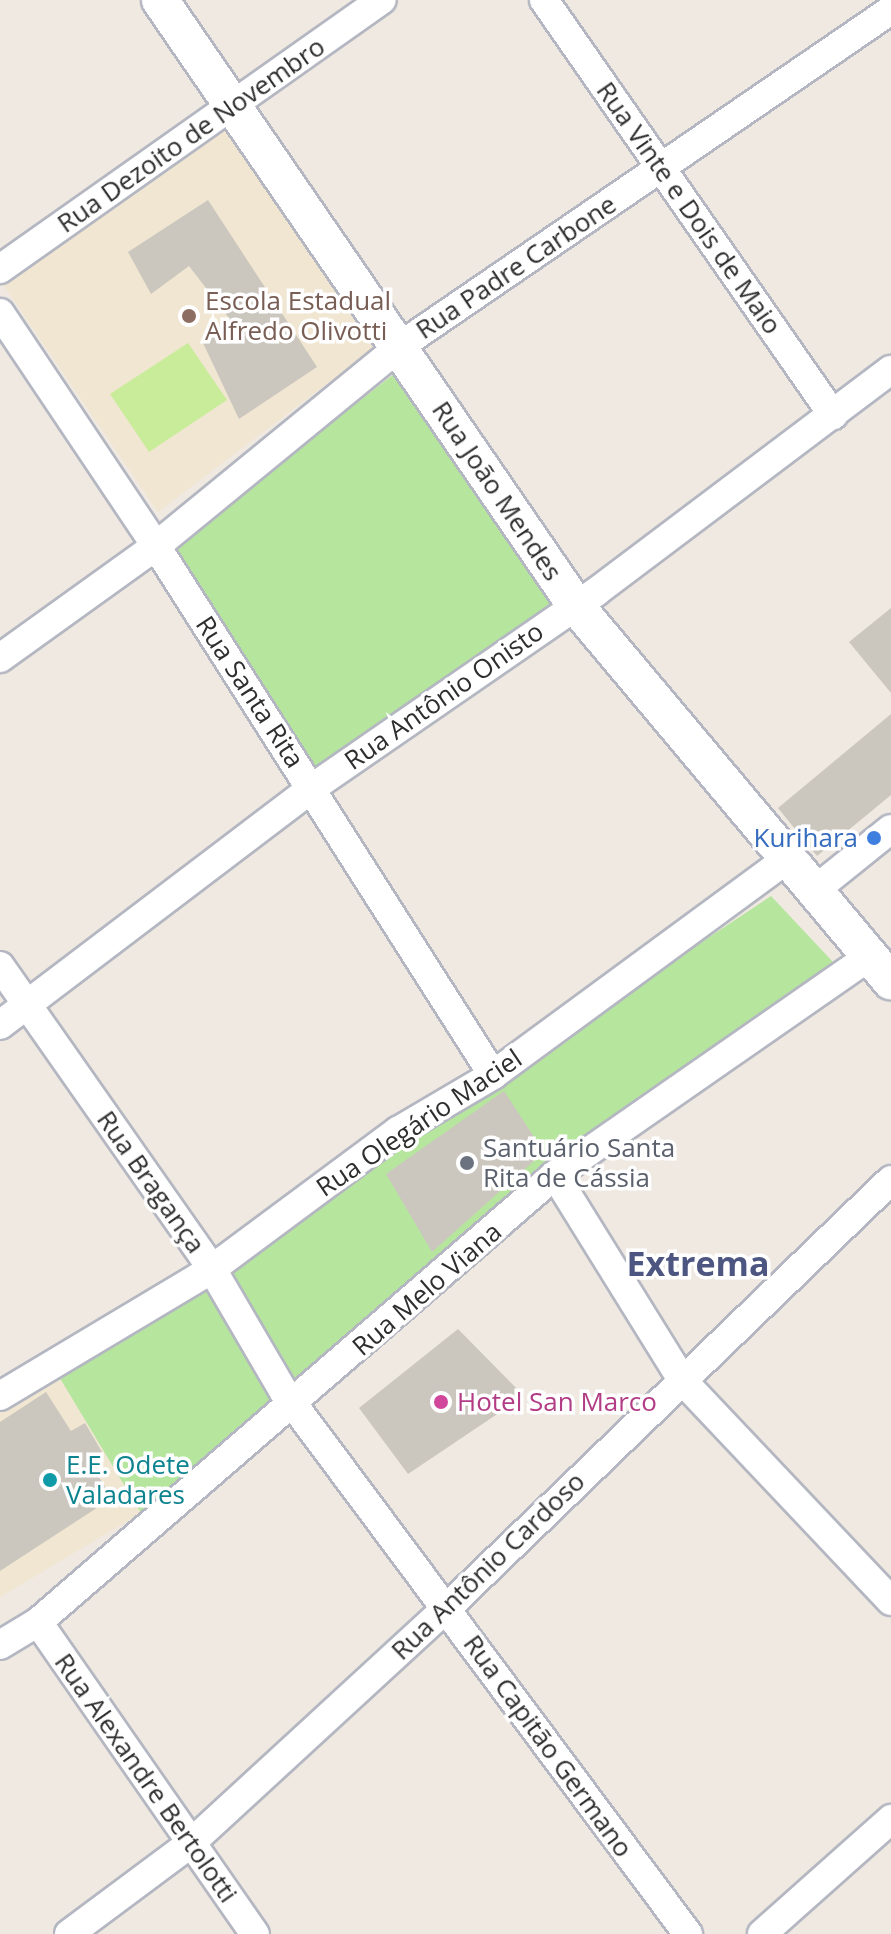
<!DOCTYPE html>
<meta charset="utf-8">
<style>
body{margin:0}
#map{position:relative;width:891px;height:1934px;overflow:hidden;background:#efe9e1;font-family:"Open Sans",sans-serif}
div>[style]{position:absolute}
.education>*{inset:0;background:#f0e6d1}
.green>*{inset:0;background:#b6e59e}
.pitch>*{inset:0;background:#c9ec9a}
.building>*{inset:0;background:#cbc7bf}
.roads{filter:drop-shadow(2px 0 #b4b7c1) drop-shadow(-2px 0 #b4b7c1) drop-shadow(0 2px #b4b7c1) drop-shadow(0 -2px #b4b7c1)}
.minor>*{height:28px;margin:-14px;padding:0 14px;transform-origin:14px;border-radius:14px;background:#fff}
.tertiary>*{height:36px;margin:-18px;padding:0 18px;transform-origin:18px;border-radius:18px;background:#fff}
.dots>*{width:22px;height:22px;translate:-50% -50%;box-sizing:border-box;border:4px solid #fff;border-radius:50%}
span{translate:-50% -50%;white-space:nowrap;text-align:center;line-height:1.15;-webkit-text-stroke:7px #fff;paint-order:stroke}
.street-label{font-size:26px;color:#2e2e2e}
.education-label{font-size:26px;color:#785e54}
.left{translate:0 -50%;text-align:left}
.shop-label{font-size:26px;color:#366cbe}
.right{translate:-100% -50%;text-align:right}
.worship-label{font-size:26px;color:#5b616d}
.hotel-label{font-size:26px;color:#b23c85}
.culture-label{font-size:26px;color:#0d838f}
.district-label{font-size:34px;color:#4d5680;font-weight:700}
</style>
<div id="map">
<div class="education">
<i style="clip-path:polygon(227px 128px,375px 347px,158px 512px,4px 286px)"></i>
<i style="clip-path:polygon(58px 1375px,141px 1513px,0 1597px,0 1405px)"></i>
</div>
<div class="green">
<i style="clip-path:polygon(403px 367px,564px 606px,313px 772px,169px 549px)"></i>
<i style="clip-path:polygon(771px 896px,833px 962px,551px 1164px,141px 1513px,58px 1375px,166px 1314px,306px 1205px)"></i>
</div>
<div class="pitch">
<i style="clip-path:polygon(188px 343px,227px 400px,149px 452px,110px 394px)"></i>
</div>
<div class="building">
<i style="clip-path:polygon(208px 200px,317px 367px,239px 419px,203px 343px,229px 318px,189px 266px,151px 294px,128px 252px)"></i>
<i style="clip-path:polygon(891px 608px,891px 693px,849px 642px)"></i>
<i style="clip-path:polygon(891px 714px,891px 795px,817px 856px,778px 808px)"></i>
<i style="clip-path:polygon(504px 1091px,544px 1152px,432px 1252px,386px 1174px)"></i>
<i style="clip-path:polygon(458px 1329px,524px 1396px,408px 1474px,359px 1408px)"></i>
<i style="clip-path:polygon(46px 1392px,71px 1431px,85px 1423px,102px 1452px,89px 1461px,112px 1498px,0 1571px,0 1422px)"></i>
</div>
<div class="roads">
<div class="minor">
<i style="left:544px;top:0;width:506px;rotate:55.15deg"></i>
<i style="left:0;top:269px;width:467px;rotate:-35.2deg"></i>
<i style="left:0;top:313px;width:280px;rotate:56.2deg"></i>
<i style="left:156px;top:546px;width:627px;rotate:57.5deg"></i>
<i style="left:0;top:658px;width:192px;rotate:-35.7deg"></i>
<i style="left:156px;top:546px;width:315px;rotate:-39.3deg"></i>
<i style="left:400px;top:346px;width:595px;rotate:-34.38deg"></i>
<i style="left:815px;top:890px;width:97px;rotate:-38.8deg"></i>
<i style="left:0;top:966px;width:370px;rotate:55deg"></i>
<i style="left:212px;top:1269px;width:143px;rotate:59.7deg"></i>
<i style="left:284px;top:1392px;width:676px;rotate:53.3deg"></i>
<i style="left:0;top:1025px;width:392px;rotate:-37.2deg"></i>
<i style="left:312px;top:788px;width:345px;rotate:-34.6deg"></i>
<i style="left:596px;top:592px;width:369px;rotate:-37deg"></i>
<i style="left:555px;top:1175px;width:241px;rotate:58.2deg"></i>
<i style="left:682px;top:1380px;width:304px;rotate:46.6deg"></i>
<i style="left:0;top:1396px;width:247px;rotate:-30.9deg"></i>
<i style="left:212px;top:1269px;width:232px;rotate:-36.6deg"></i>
<i style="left:398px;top:1131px;width:110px;rotate:-30.5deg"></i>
<i style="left:493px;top:1075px;width:365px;rotate:-36.3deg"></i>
<i style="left:38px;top:1622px;width:380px;rotate:55.2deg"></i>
<i style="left:0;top:1645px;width:44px;rotate:-31.2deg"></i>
<i style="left:38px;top:1622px;width:683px;rotate:-40.85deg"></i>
<i style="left:555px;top:1175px;width:385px;rotate:-34.8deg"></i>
<i style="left:69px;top:1934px;width:152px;rotate:-36.7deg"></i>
<i style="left:191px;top:1843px;width:349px;rotate:-42.6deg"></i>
<i style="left:448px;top:1607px;width:615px;rotate:-43.95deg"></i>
<i style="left:762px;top:1934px;width:173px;rotate:-41.7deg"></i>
</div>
<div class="tertiary">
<i style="left:160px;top:0;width:735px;rotate:55.53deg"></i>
<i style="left:576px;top:606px;width:490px;rotate:50deg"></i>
</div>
</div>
<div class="dots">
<i style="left:189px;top:316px;background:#8d6e63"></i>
<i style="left:874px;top:838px;background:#3f7fe0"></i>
<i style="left:467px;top:1163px;background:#6b7280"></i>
<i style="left:441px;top:1402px;background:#d1479c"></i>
<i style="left:50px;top:1480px;background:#0f9aa8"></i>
</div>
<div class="street-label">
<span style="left:191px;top:135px;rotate:-35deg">Rua Dezoito de Novembro</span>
<span style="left:689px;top:208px;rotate:55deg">Rua Vinte e Dois de Maio</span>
<span style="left:516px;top:267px;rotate:-34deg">Rua Padre Carbone</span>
<span style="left:497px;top:491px;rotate:56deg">Rua João Mendes</span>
<span style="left:250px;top:692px;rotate:57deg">Rua Santa Rita</span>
<span style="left:444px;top:696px;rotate:-35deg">Rua Antônio Onisto</span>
<span style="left:419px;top:1123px;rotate:-34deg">Rua Olegário Maciel</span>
<span style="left:151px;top:1182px;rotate:55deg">Rua Bragança</span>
<span style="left:427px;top:1289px;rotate:-41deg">Rua Melo Viana</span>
<span style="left:488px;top:1566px;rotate:-44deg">Rua Antônio Cardoso</span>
<span style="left:548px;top:1746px;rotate:54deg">Rua Capitão Germano</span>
<span style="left:146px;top:1778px;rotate:55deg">Rua Alexandre Bertolotti</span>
</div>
<div class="education-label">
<span class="left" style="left:205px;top:316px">Escola Estadual<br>Alfredo Olivotti</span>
</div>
<div class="shop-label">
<span class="right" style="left:858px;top:838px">Kurihara</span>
</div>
<div class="worship-label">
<span class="left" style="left:483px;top:1163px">Santuário Santa<br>Rita de Cássia</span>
</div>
<div class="hotel-label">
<span class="left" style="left:457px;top:1402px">Hotel San Marco</span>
</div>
<div class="culture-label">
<span class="left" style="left:66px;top:1480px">E.E. Odete<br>Valadares</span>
</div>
<div class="district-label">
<span style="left:698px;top:1264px">Extrema</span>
</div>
</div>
